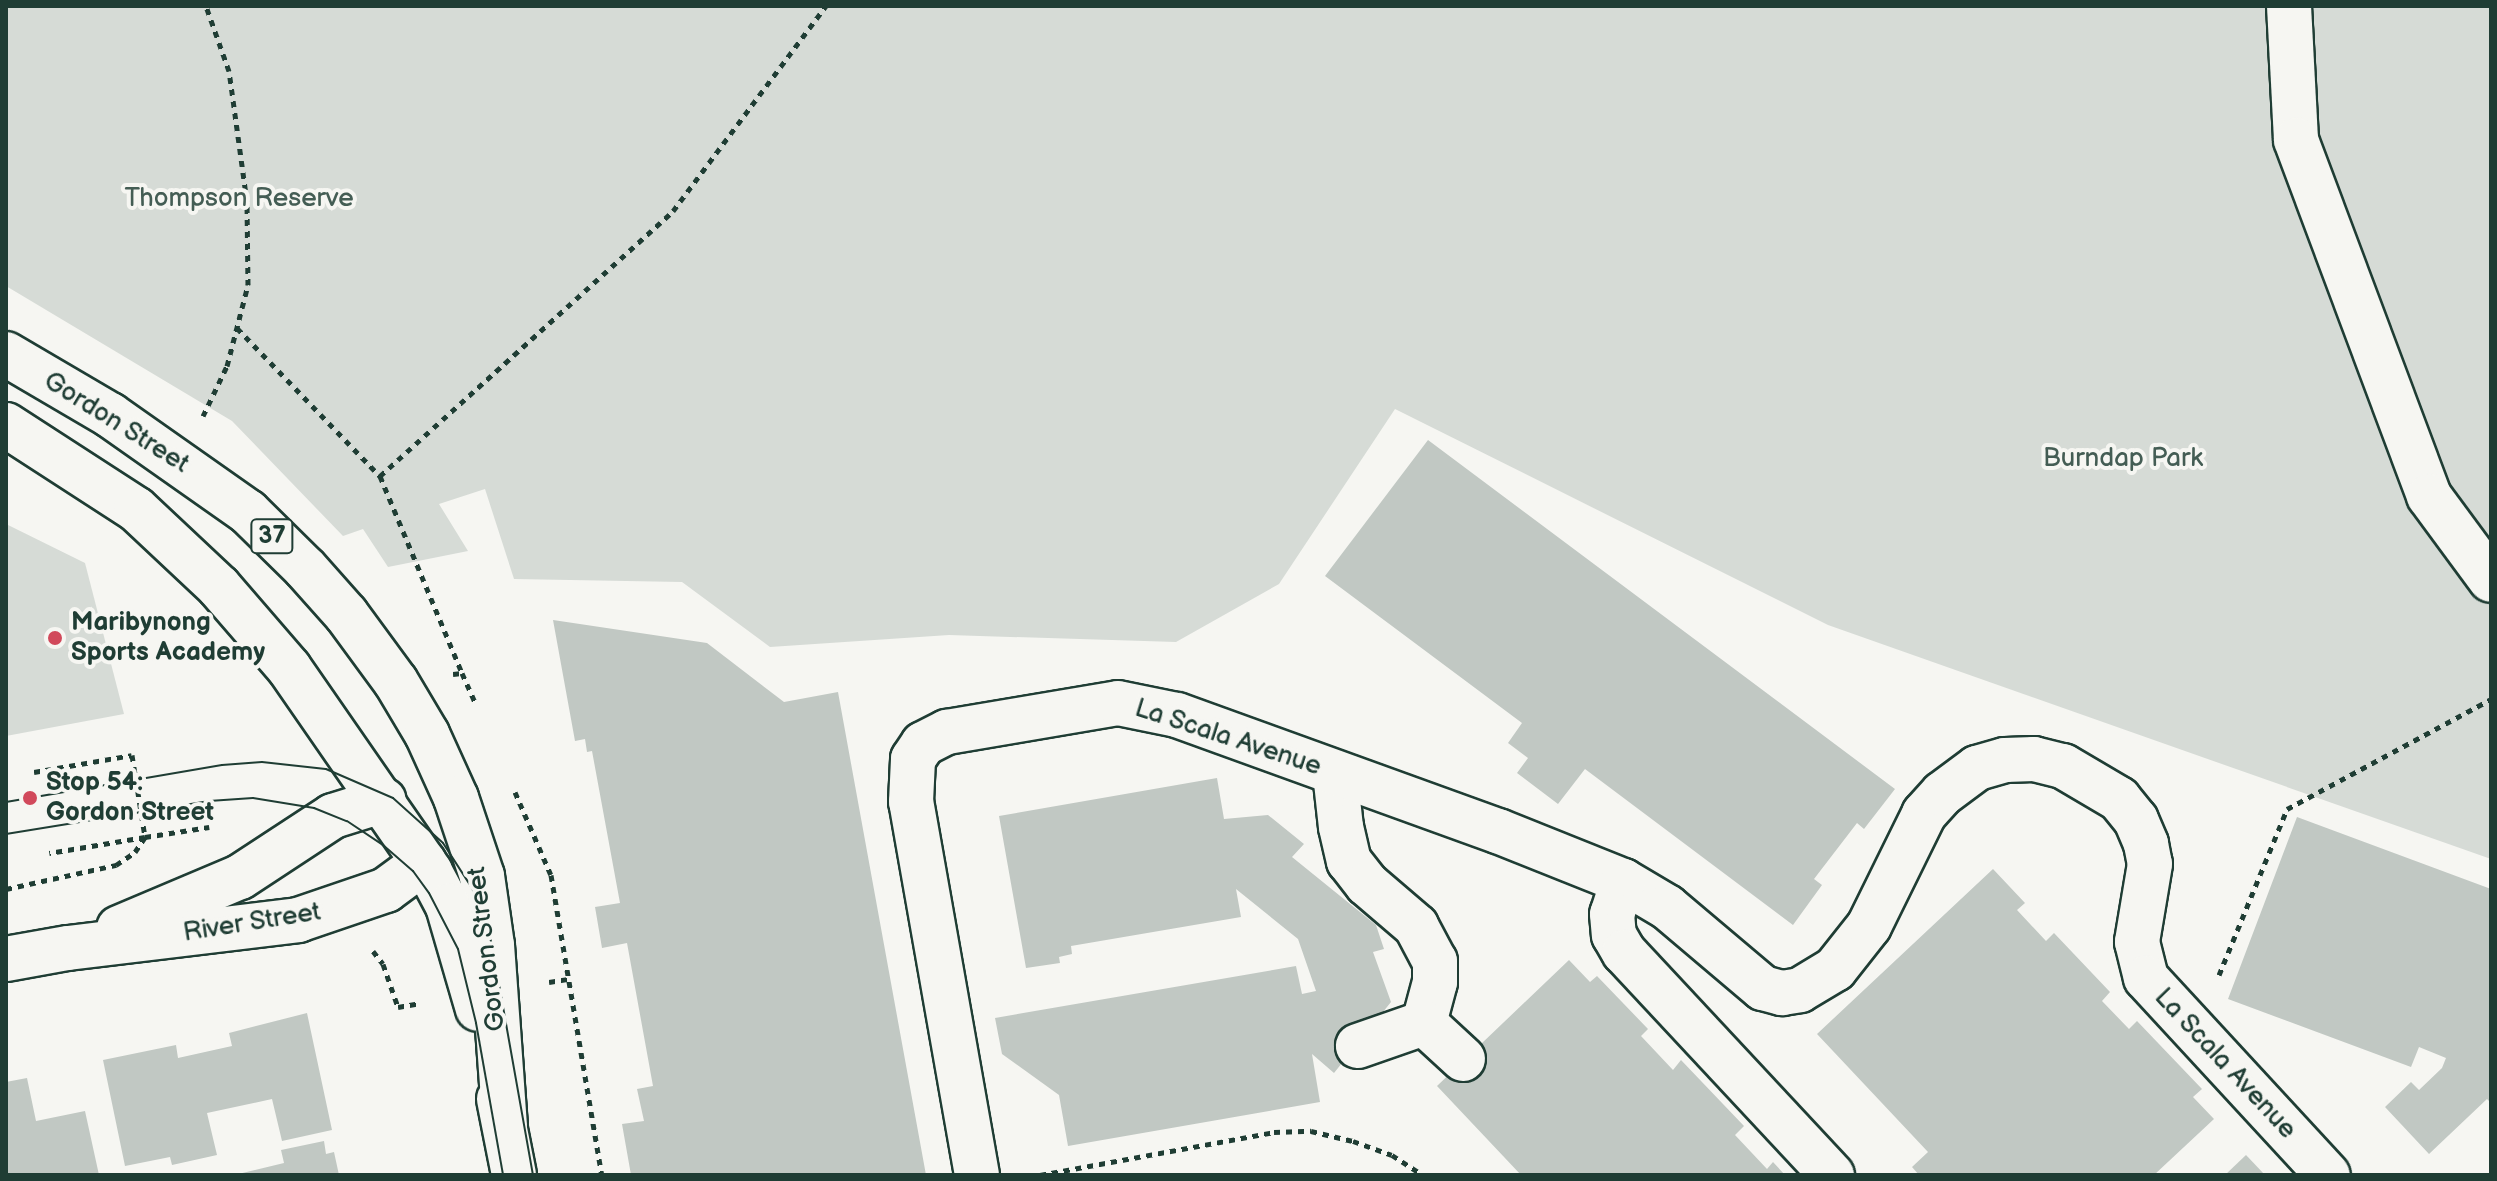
<!DOCTYPE html>
<style>
body{margin:0}
#map{position:relative;width:2497px;height:1181px;overflow:hidden;background:#f6f6f2;font-family:"Balsamiq Sans",sans-serif}
div>[style]{position:absolute}
.green>*{inset:0;background:#d6dbd6}
.building>*{inset:0;background:#c1c8c3}
.path>*{height:5px;margin-top:-2.5px;transform-origin:0;background:repeating-linear-gradient(90deg,#1f3d34 0 6px,transparent 0 12px)}
.roads{filter:drop-shadow(2px 0 #1f3d34) drop-shadow(-2px 0 #1f3d34) drop-shadow(0 2px #1f3d34) drop-shadow(0 -2px #1f3d34)}
.minor>*{height:44px;margin:-22px;padding:0 22px;transform-origin:22px;border-radius:22px;background:#f6f6f2}
.major>*{height:44px;margin:-22px;padding:0 22px;transform-origin:22px;border-radius:22px;background:#f6f6f2}
.tram>*{height:2px;margin:-1px;padding:0 1px;transform-origin:1px;border-radius:1px;background:#1f3d34}
.dots>*{width:22px;height:22px;translate:-50% -50%;box-sizing:border-box;border:4px solid #f6f6f2;border-radius:50%}
span{translate:-50% -50%;white-space:nowrap;text-align:center;line-height:1.15;-webkit-text-stroke:8px #f6f6f2;paint-order:stroke}
.shield-label span{padding:2px 6px;background:#f6f6f2;border:2px solid;border-radius:6px;-webkit-text-stroke-width:0}
.shield-label{font-size:24px;color:#1f3d34;font-weight:700}
.park-label{font-size:26px;color:#445d54}
.street-label{font-size:26px;color:#1f3d34}
.poi-label{font-size:26px;color:#1f3d34;font-weight:700}
.left{translate:0 -50%;text-align:left}
.frame{position:absolute;inset:0;border:8px solid #1f3d34;pointer-events:none}
</style>
<div id="map">
<div class="green">
<i style="clip-path:polygon(6px 6px,2491px 6px,2491px 859px,1828px 625px,1395px 409px,1279px 584px,1176px 642px,949px 635px,770px 647px,682px 582px,514px 579px,485px 489px,439px 504px,468px 551px,388px 567px,363px 529px,343px 536px,232px 421px,6px 286px)"></i>
<i style="clip-path:polygon(6px 524px,85px 563px,124px 714px,6px 736px)"></i>
</div>
<div class="building">
<i style="clip-path:polygon(1428px 440px,1895px 789px,1864px 829px,1857px 823px,1814px 879px,1822px 885px,1793px 925px,1585px 769px,1558px 804px,1517px 773px,1528px 758px,1508px 743px,1522px 723px,1325px 576px)"></i>
<i style="clip-path:polygon(553px 620px,707px 643px,784px 702px,838px 692px,926px 1175px,631px 1175px,622px 1124px,644px 1121px,637px 1089px,653px 1086px,627px 943px,602px 948px,595px 907px,620px 903px,592px 751px,587px 752px,585px 739px,575px 741px)"></i>
<i style="clip-path:polygon(1217px 778px,1224px 819px,1268px 815px,1304px 844px,1292px 857px,1376px 925px,1384px 949px,1373px 952px,1391px 1002px,1334px 1073px,1312px 1054px,1320px 1102px,1068px 1146px,1059px 1095px,1002px 1054px,995px 1018px,1296px 966px,1302px 994px,1316px 991px,1298px 939px,1236px 889px,1241px 917px,1071px 946px,1072px 954px,1059px 957px,1060px 963px,1026px 968px,999px 816px)"></i>
<i style="clip-path:polygon(2297px 817px,2491px 889px,2491px 1103px,2487px 1099px,2429px 1154px,2385px 1107px,2411px 1082px,2419px 1090px,2442px 1068px,2446px 1058px,2419px 1047px,2411px 1067px,2228px 999px)"></i>
<i style="clip-path:polygon(1993px 869px,2025px 903px,2017px 910px,2046px 941px,2054px 933px,2110px 992px,2102px 1001px,2129px 1029px,2137px 1021px,2202px 1089px,2193px 1097px,2214px 1119px,2154px 1175px,1919px 1175px,1912px 1167px,1928px 1152px,1817px 1034px)"></i>
<i style="clip-path:polygon(1569px 960px,1590px 982px,1597px 976px,1648px 1029px,1641px 1036px,1673px 1070px,1681px 1060px,1744px 1126px,1735px 1135px,1767px 1169px,1773px 1162px,1785px 1175px,1521px 1175px,1437px 1086px)"></i>
<i style="clip-path:polygon(307px 1013px,332px 1130px,282px 1141px,272px 1099px,207px 1113px,217px 1155px,172px 1165px,170px 1157px,125px 1166px,103px 1060px,176px 1045px,178px 1058px,232px 1046px,229px 1033px)"></i>
<i style="clip-path:polygon(27px 1078px,36px 1121px,85px 1111px,99px 1175px,6px 1175px,6px 1082px)"></i>
<i style="clip-path:polygon(324px 1141px,326px 1154px,334px 1152px,339px 1175px,234px 1175px,284px 1163px,281px 1150px)"></i>
<i style="clip-path:polygon(2246px 1155px,2265px 1175px,2225px 1175px)"></i>
</div>
<div class="path">
<i style="left:237px;top:328px;width:206px;rotate:46deg"></i>
<i style="left:380px;top:476px;width:213px;rotate:67.4deg"></i>
<i style="left:203px;top:416px;width:55px;rotate:-64.4deg"></i>
<i style="left:227px;top:366px;width:84px;rotate:-75.5deg"></i>
<i style="left:248px;top:285px;width:83px;rotate:-90.7deg"></i>
<i style="left:247px;top:202px;width:132px;rotate:-97.8deg"></i>
<i style="left:229px;top:71px;width:69px;rotate:-109.5deg"></i>
<i style="left:380px;top:476px;width:395px;rotate:-42.1deg"></i>
<i style="left:673px;top:211px;width:256px;rotate:-53.3deg"></i>
<i style="left:453px;top:674px;width:9px;rotate:-6deg"></i>
<i style="left:462px;top:673px;width:32px;rotate:66deg"></i>
<i style="left:34px;top:772px;width:99px;rotate:-9.8deg"></i>
<i style="left:132px;top:755px;width:83px;rotate:81deg"></i>
<i style="left:145px;top:837px;width:97px;rotate:170.5deg"></i>
<i style="left:515px;top:792px;width:90px;rotate:66.6deg"></i>
<i style="left:551px;top:875px;width:304px;rotate:80.4deg"></i>
<i style="left:6px;top:889px;width:113px;rotate:-12.3deg"></i>
<i style="left:116px;top:865px;width:23px;rotate:-34deg"></i>
<i style="left:135px;top:852px;width:18px;rotate:-56deg"></i>
<i style="left:145px;top:837px;width:65px;rotate:-8.9deg"></i>
<i style="left:373px;top:951px;width:16px;rotate:52deg"></i>
<i style="left:383px;top:964px;width:46px;rotate:70.8deg"></i>
<i style="left:398px;top:1007px;width:23px;rotate:-10deg"></i>
<i style="left:2219px;top:975px;width:179px;rotate:-67.7deg"></i>
<i style="left:2287px;top:809px;width:232px;rotate:-28.3deg"></i>
<i style="left:549px;top:982px;width:20px;rotate:-9deg"></i>
<i style="left:1040px;top:1175px;width:238px;rotate:-10.4deg"></i>
<i style="left:1274px;top:1132px;width:37px;rotate:-2deg"></i>
<i style="left:1311px;top:1131px;width:43px;rotate:13.4deg"></i>
<i style="left:1353px;top:1141px;width:41px;rotate:19.7deg"></i>
<i style="left:1392px;top:1155px;width:37px;rotate:33deg"></i>
</div>
<div class="roads">
<div class="minor">
<i style="left:2289px;top:6px;width:134px;rotate:87deg"></i>
<i style="left:2296px;top:140px;width:380px;rotate:69.5deg"></i>
<i style="left:2429px;top:496px;width:104px;rotate:53.6deg"></i>
<i style="left:1335px;top:773px;width:54px;rotate:83.7deg"></i>
<i style="left:1341px;top:827px;width:35px;rotate:77deg"></i>
<i style="left:1349px;top:861px;width:29px;rotate:52deg"></i>
<i style="left:1367px;top:884px;width:65px;rotate:40.6deg"></i>
<i style="left:1416px;top:926px;width:40px;rotate:62deg"></i>
<i style="left:1435px;top:961px;width:21px;rotate:90deg"></i>
<i style="left:1435px;top:982px;width:42px;rotate:105deg"></i>
<i style="left:1424px;top:1023px;width:70px;rotate:160.8deg"></i>
<i style="left:1623px;top:881px;width:51px;rotate:30.6deg"></i>
<i style="left:1667px;top:907px;width:126px;rotate:40.2deg"></i>
<i style="left:1763px;top:988px;width:20px;rotate:15deg"></i>
<i style="left:1782px;top:993px;width:18px;rotate:-9deg"></i>
<i style="left:1800px;top:990px;width:41px;rotate:-31deg"></i>
<i style="left:1835px;top:969px;width:55px;rotate:-51.7deg"></i>
<i style="left:1869px;top:926px;width:125px;rotate:-63.8deg"></i>
<i style="left:1924px;top:814px;width:27px;rotate:-48deg"></i>
<i style="left:1942px;top:794px;width:44px;rotate:-36.6deg"></i>
<i style="left:1977px;top:768px;width:29px;rotate:-16deg"></i>
<i style="left:2005px;top:760px;width:29px;rotate:-2deg"></i>
<i style="left:2034px;top:759px;width:30px;rotate:14deg"></i>
<i style="left:2063px;top:766px;width:65px;rotate:30.5deg"></i>
<i style="left:2119px;top:799px;width:27px;rotate:51deg"></i>
<i style="left:2136px;top:820px;width:26px;rotate:67deg"></i>
<i style="left:2146px;top:844px;width:20px;rotate:79deg"></i>
<i style="left:2150px;top:864px;width:79px;rotate:99.5deg"></i>
<i style="left:2137px;top:942px;width:37px;rotate:76deg"></i>
<i style="left:2146px;top:978px;width:268px;rotate:47.3deg"></i>
<i style="left:119px;top:928px;width:131px;rotate:-22.9deg"></i>
<i style="left:240px;top:877px;width:111px;rotate:-33.3deg"></i>
<i style="left:333px;top:816px;width:53px;rotate:-17.4deg"></i>
<i style="left:6px;top:959px;width:63px;rotate:-10.1deg"></i>
<i style="left:68px;top:948px;width:232px;rotate:-6.9deg"></i>
<i style="left:298px;top:920px;width:93px;rotate:-18.8deg"></i>
<i style="left:386px;top:890px;width:47px;rotate:-36.4deg"></i>
<i style="left:1424px;top:1023px;width:53px;rotate:42.7deg"></i>
<i style="left:977px;top:1175px;width:379px;rotate:-100deg"></i>
<i style="left:911px;top:802px;width:43px;rotate:-87.3deg"></i>
<i style="left:913px;top:759px;width:18px;rotate:-56deg"></i>
<i style="left:923px;top:744px;width:27px;rotate:-27deg"></i>
<i style="left:947px;top:732px;width:173px;rotate:-9.6deg"></i>
<i style="left:1118px;top:703px;width:60px;rotate:11.5deg"></i>
<i style="left:1177px;top:715px;width:341px;rotate:19.9deg"></i>
<i style="left:1498px;top:831px;width:135px;rotate:21.8deg"></i>
<i style="left:1623px;top:881px;width:35px;rotate:108deg"></i>
<i style="left:1612px;top:914px;width:21px;rotate:85deg"></i>
<i style="left:1614px;top:935px;width:20px;rotate:60deg"></i>
<i style="left:1624px;top:952px;width:305px;rotate:47deg"></i>
</div>
<div class="major">
<i style="left:6px;top:354px;width:121px;rotate:30.4deg"></i>
<i style="left:110px;top:415px;width:169px;rotate:35.1deg"></i>
<i style="left:248px;top:512px;width:80px;rotate:44.5deg"></i>
<i style="left:305px;top:568px;width:62px;rotate:48.3deg"></i>
<i style="left:346px;top:614px;width:84px;rotate:53.7deg"></i>
<i style="left:396px;top:682px;width:61px;rotate:59.2deg"></i>
<i style="left:427px;top:734px;width:70px;rotate:65.6deg"></i>
<i style="left:456px;top:798px;width:82px;rotate:71.6deg"></i>
<i style="left:482px;top:876px;width:70px;rotate:81.8deg"></i>
<i style="left:492px;top:945px;width:181px;rotate:85.9deg"></i>
<i style="left:6px;top:425px;width:155px;rotate:32.9deg"></i>
<i style="left:136px;top:509px;width:114px;rotate:43.2deg"></i>
<i style="left:219px;top:587px;width:107px;rotate:49.2deg"></i>
<i style="left:289px;top:668px;width:248px;rotate:55.3deg"></i>
<i style="left:430px;top:872px;width:38px;rotate:62deg"></i>
<i style="left:448px;top:906px;width:107px;rotate:73.8deg"></i>
<i style="left:499px;top:1099px;width:77px;rotate:78.8deg"></i>
</div>
</div>
<div class="tram">
<i style="left:6px;top:802px;width:219px;rotate:-9.7deg"></i>
<i style="left:222px;top:765px;width:40px;rotate:-4.3deg"></i>
<i style="left:262px;top:762px;width:64px;rotate:6.2deg"></i>
<i style="left:326px;top:769px;width:73px;rotate:23.4deg"></i>
<i style="left:393px;top:798px;width:67px;rotate:42deg"></i>
<i style="left:443px;top:843px;width:54px;rotate:57.2deg"></i>
<i style="left:472px;top:888px;width:24px;rotate:66deg"></i>
<i style="left:482px;top:910px;width:36px;rotate:74deg"></i>
<i style="left:492px;top:945px;width:234px;rotate:79.9deg"></i>
<i style="left:6px;top:834px;width:206px;rotate:-9.2deg"></i>
<i style="left:209px;top:801px;width:44px;rotate:-3.9deg"></i>
<i style="left:253px;top:798px;width:62px;rotate:9.3deg"></i>
<i style="left:314px;top:808px;width:35px;rotate:22deg"></i>
<i style="left:347px;top:821px;width:43px;rotate:33.7deg"></i>
<i style="left:383px;top:845px;width:40px;rotate:41deg"></i>
<i style="left:413px;top:871px;width:27px;rotate:54deg"></i>
<i style="left:429px;top:893px;width:63px;rotate:62.6deg"></i>
<i style="left:458px;top:949px;width:76px;rotate:76.3deg"></i>
<i style="left:476px;top:1023px;width:154px;rotate:79.9deg"></i>
</div>
<div class="dots">
<i style="left:55px;top:638px;background:#d1495b"></i>
<i style="left:30px;top:798px;background:#d1495b"></i>
</div>
<div class="shield-label">
<span style="left:272px;top:536px">37</span>
</div>
<div class="park-label">
<span style="left:239px;top:199px">Thompson Reserve</span>
<span style="left:2123px;top:459px">Burndap Park</span>
</div>
<div class="street-label">
<span style="left:116px;top:423px;rotate:32deg">Gordon Street</span>
<span style="left:1228px;top:738px;rotate:18deg">La Scala Avenue</span>
<span style="left:252px;top:923px;rotate:-9deg">River Street</span>
<span style="left:487px;top:949px;rotate:-97deg">Gordon Street</span>
<span style="left:2225px;top:1064px;rotate:47deg">La Scala Avenue</span>
</div>
<div class="poi-label">
<span class="left" style="left:71px;top:638px">Maribynong<br>Sports Academy</span>
<span class="left" style="left:46px;top:798px">Stop 54:<br>Gordon Street</span>
</div>
<div class="frame"></div>
</div>
